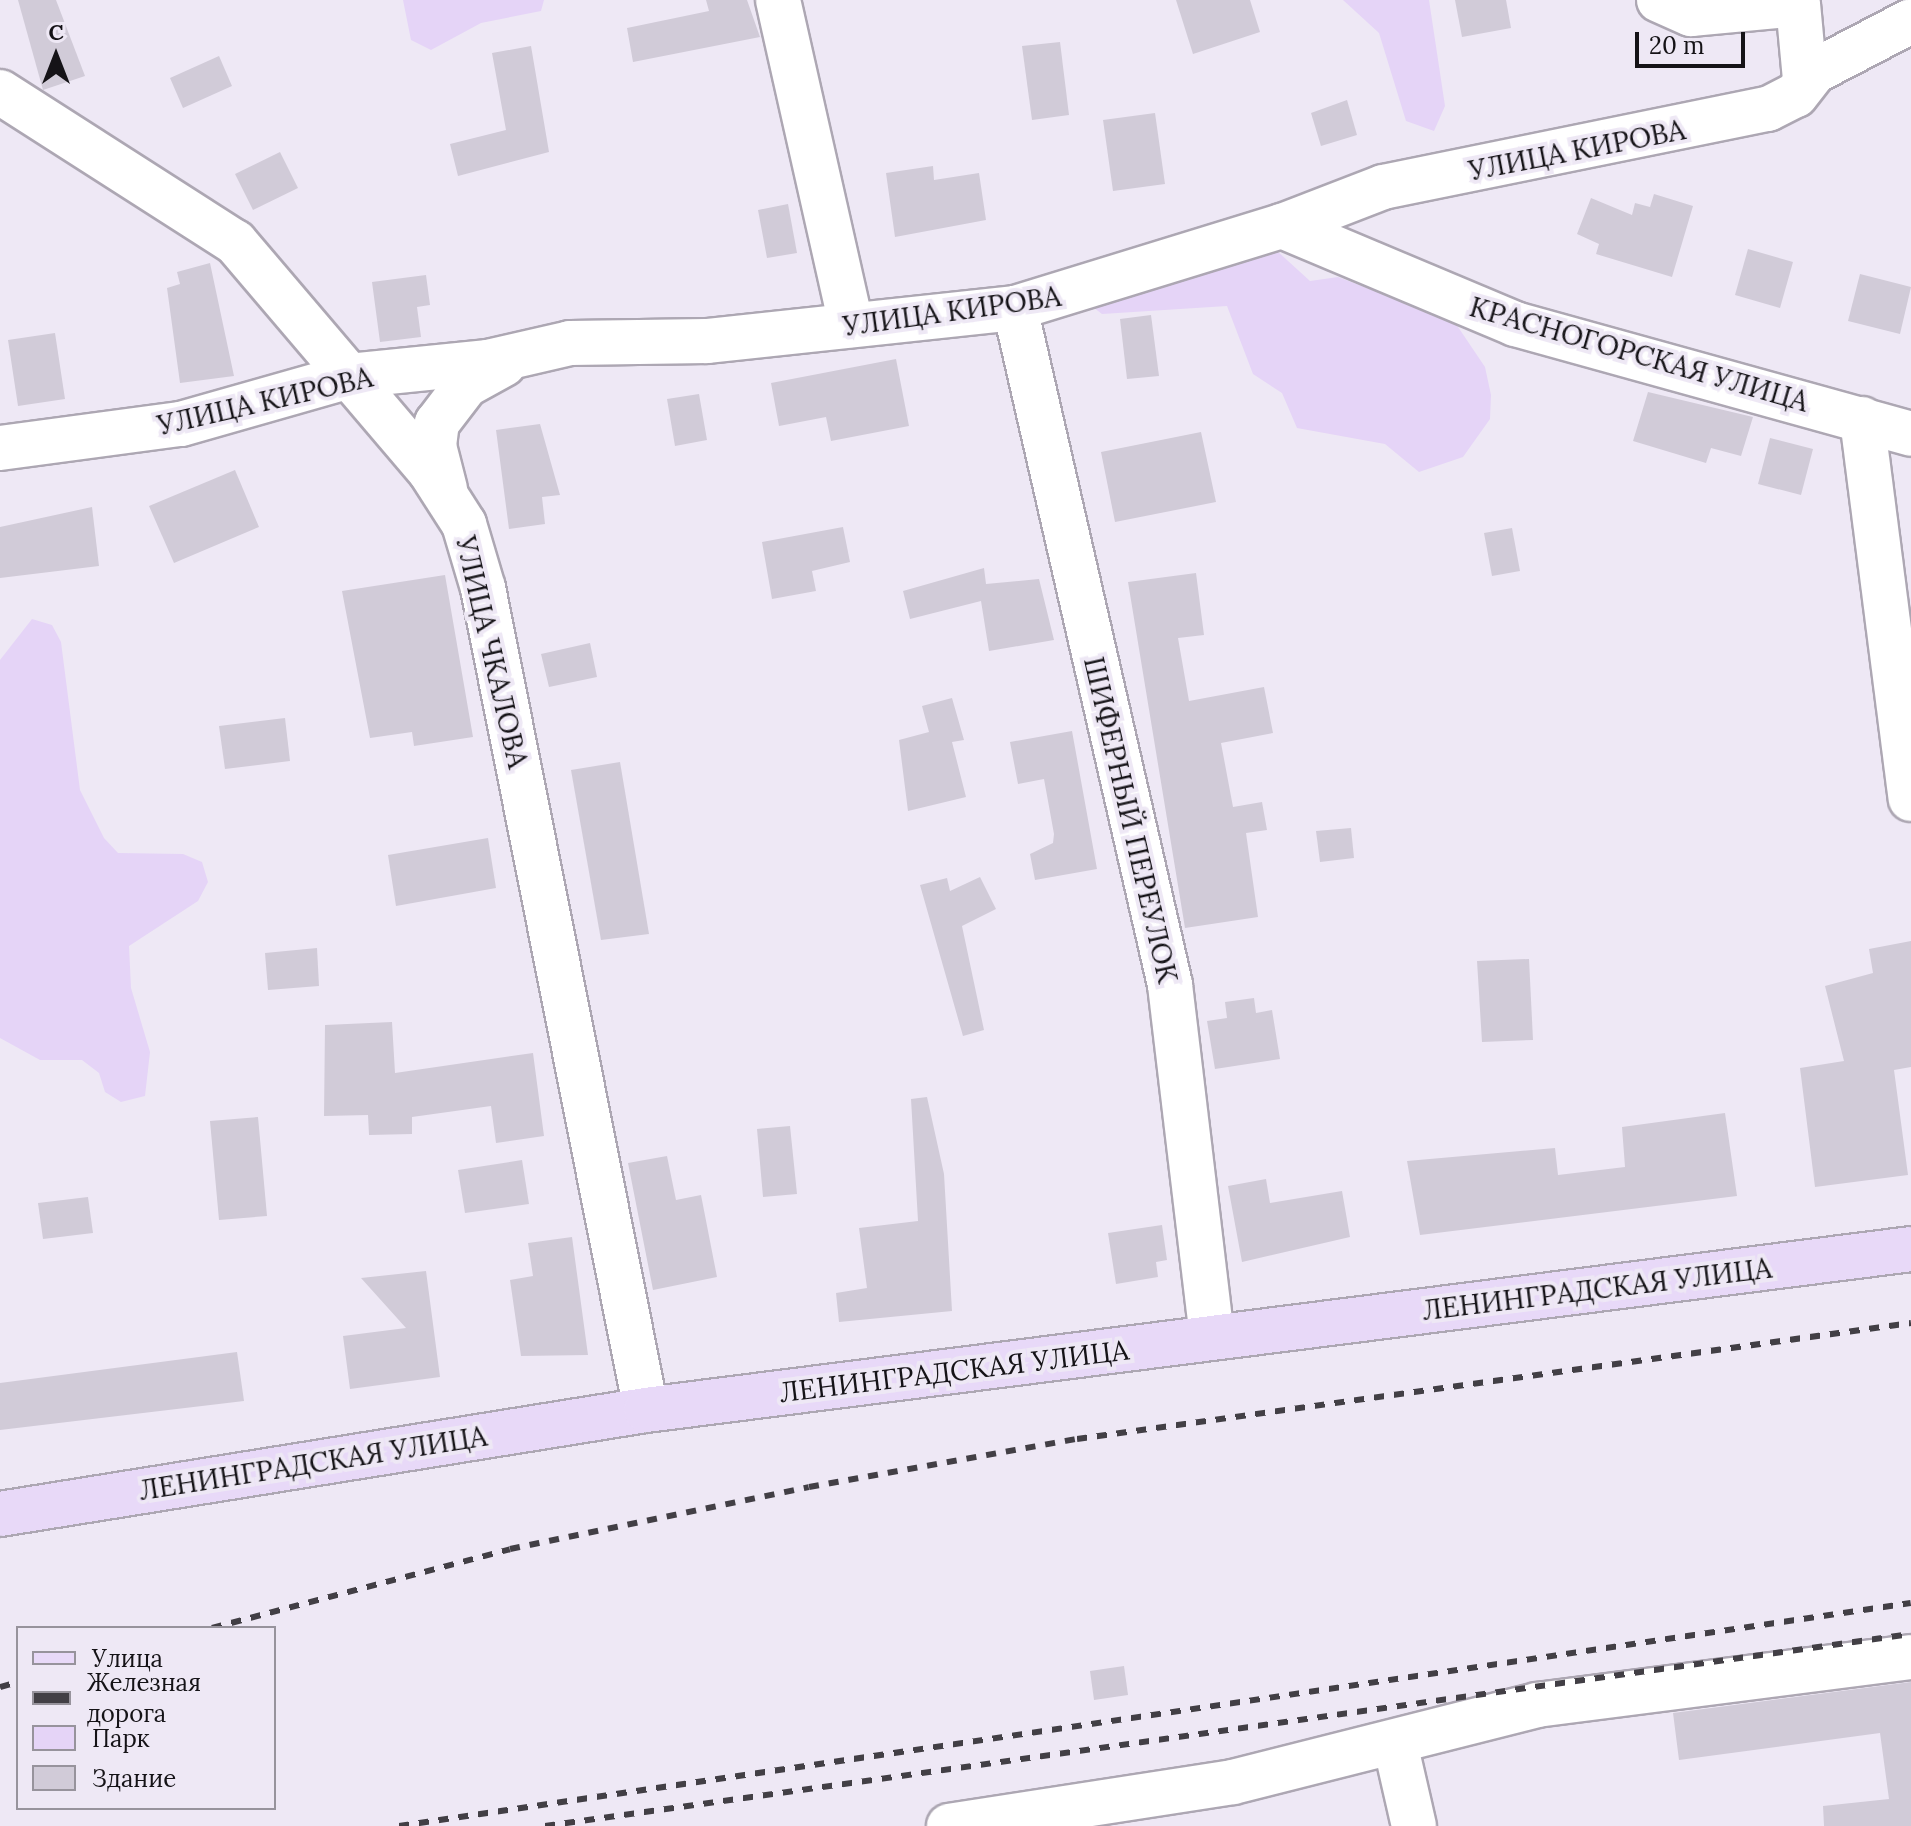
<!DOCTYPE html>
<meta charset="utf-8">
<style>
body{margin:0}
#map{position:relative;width:1911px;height:1826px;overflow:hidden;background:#eee8f5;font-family:Lora,serif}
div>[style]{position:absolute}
.green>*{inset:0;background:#e5d4f7}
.building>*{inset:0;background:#d1cbd8}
.roads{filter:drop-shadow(2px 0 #ada7b3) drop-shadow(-2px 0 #ada7b3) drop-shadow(0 2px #ada7b3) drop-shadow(0 -2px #ada7b3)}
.minor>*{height:44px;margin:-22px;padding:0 22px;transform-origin:22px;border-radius:22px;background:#fff}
.major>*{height:44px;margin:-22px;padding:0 22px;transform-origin:22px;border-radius:22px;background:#e8d9f8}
.rail>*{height:6px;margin-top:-3px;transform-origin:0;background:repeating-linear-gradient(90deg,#423f45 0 10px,transparent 0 20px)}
span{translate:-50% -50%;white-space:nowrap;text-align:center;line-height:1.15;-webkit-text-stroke:8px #eee8f5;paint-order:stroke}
.street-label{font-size:28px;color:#151317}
.legend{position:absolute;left:16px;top:1626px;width:260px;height:184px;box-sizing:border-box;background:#eee8f5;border:2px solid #97939c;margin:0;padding:10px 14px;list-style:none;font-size:24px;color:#151317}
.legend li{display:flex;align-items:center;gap:16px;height:40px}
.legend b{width:40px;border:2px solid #97939c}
.north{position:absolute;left:16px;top:16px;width:80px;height:80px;-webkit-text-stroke:6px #eee8f5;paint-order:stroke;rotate:0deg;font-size:22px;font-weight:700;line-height:32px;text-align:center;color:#151317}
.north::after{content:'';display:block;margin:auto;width:28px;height:36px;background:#151317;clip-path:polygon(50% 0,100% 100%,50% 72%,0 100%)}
.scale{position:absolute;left:1635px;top:32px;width:110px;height:36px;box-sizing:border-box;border:4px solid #151317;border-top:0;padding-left:10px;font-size:24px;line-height:28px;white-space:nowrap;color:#151317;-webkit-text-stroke:6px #eee8f5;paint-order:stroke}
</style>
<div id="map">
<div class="green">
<i style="clip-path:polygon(403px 0,544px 0,541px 11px,481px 23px,431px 50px,411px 40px)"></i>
<i style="clip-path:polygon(1343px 0,1429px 0,1445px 106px,1434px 131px,1406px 121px,1379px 33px)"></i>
<i style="clip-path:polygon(1276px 250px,1310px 281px,1338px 277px,1454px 321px,1485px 367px,1491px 395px,1490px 419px,1463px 457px,1419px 472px,1385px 444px,1297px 428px,1282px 393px,1253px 374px,1227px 306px,1102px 314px,1089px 304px)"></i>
<i style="clip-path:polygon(32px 619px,52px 625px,61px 642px,80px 790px,104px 838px,118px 853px,183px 854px,202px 862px,208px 882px,198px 901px,129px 946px,131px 988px,150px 1052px,145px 1096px,121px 1102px,105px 1092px,99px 1073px,82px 1060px,40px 1060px,0 1038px,0 660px)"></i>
</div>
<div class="building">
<i style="clip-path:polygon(18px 0,56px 0,85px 76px,43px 90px)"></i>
<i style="clip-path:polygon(706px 0,747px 0,760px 37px,633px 62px,627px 28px,709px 11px)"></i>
<i style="clip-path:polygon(1176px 0,1250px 0,1260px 32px,1193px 54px)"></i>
<i style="clip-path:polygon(1455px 0,1506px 0,1511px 28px,1462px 37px)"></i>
<i style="clip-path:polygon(1060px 42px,1069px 115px,1032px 120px,1022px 46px)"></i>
<i style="clip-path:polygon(531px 46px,549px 152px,458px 176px,450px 144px,506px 130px,492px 53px)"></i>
<i style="clip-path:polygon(219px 56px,232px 86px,183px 108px,170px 78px)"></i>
<i style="clip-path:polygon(1347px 100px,1357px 135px,1321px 146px,1311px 113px)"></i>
<i style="clip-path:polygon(1155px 113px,1165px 184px,1113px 191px,1103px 120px)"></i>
<i style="clip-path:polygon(280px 152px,298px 188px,253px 210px,235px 174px)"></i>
<i style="clip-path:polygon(933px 166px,934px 180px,979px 173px,986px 220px,895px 237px,886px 173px)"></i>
<i style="clip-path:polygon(1654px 194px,1693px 206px,1672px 277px,1596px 254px,1599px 244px,1577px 234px,1591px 198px,1632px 215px,1635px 203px,1650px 207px)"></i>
<i style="clip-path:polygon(788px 204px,797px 253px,767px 258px,758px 210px)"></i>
<i style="clip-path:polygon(1748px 249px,1793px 262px,1780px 308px,1735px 295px)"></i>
<i style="clip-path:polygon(210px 263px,234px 376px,180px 383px,167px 288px,180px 284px,177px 272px)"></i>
<i style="clip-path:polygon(1860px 274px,1911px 287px,1900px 334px,1848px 321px)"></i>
<i style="clip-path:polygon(426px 275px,430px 305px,417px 307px,421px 337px,380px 342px,372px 282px)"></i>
<i style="clip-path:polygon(1151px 315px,1159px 376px,1127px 379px,1120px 319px)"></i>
<i style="clip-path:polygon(55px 333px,65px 399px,18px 406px,8px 340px)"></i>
<i style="clip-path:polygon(896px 359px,909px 426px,831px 441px,826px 417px,779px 426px,771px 383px)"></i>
<i style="clip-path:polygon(1648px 392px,1753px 417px,1741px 456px,1711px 448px,1706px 463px,1633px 441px)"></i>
<i style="clip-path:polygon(699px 394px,707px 440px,675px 446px,667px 399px)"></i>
<i style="clip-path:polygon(540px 424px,560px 495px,542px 497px,545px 524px,509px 529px,496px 430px)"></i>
<i style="clip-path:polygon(1201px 432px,1216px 502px,1115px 522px,1101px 452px)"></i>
<i style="clip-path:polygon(1770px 438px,1813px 449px,1801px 495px,1758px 484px)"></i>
<i style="clip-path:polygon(235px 470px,259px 527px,174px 563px,149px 506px)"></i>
<i style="clip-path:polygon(92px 507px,99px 566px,0 578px,0 527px)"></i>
<i style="clip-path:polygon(843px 527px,850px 562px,812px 571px,816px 591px,772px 599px,762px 542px)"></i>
<i style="clip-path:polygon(1512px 528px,1520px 571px,1492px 576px,1484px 533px)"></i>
<i style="clip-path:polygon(984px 568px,986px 584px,1039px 579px,1054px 640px,989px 651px,981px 601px,910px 619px,903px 591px)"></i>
<i style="clip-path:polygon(1196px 573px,1204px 635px,1178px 638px,1189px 701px,1264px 687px,1273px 733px,1221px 743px,1233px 807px,1262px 802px,1267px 830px,1246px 833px,1258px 917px,1185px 928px,1128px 582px)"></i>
<i style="clip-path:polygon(445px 575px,473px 737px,414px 746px,412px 732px,370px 738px,342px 591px)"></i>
<i style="clip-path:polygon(590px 643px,597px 677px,549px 687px,541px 654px)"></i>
<i style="clip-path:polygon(952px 698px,964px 740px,952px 742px,966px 797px,908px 811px,899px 740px,929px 732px,922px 706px)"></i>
<i style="clip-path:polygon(285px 718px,290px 761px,225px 769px,219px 726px)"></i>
<i style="clip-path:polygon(1072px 731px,1097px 869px,1035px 880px,1030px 854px,1053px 843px,1054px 834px,1044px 779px,1018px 784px,1010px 742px)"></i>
<i style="clip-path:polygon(620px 762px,649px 934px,601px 940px,571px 770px)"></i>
<i style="clip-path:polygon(1351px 828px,1354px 858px,1320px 862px,1316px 831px)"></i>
<i style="clip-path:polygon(488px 838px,496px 888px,396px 906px,388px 855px)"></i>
<i style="clip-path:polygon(980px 877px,996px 909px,962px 926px,984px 1030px,963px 1036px,920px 885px,947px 878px,950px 891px)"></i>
<i style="clip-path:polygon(1911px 941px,1911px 1067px,1894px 1070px,1908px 1175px,1815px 1187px,1800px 1068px,1844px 1061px,1825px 986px,1873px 973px,1869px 949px)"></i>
<i style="clip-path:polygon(317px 948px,319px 986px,268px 990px,265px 953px)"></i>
<i style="clip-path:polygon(1529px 959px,1533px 1040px,1482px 1042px,1477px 961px)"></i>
<i style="clip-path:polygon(1254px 998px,1256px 1013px,1272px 1010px,1280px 1059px,1215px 1069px,1207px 1021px,1227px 1018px,1225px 1002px)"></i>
<i style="clip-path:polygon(392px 1022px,395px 1073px,533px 1053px,544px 1136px,496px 1143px,491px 1106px,412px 1117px,412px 1134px,369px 1135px,368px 1115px,324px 1116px,325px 1025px)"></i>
<i style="clip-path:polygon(927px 1097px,944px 1174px,952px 1311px,839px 1322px,836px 1293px,867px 1288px,859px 1228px,918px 1221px,911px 1099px)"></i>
<i style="clip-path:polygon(1725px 1113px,1737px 1196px,1420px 1235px,1407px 1161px,1555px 1148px,1558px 1175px,1625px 1167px,1622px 1127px)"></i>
<i style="clip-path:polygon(258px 1117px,267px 1216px,219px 1220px,210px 1121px)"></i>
<i style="clip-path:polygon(790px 1126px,797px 1194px,763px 1197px,757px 1129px)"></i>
<i style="clip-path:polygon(667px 1156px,676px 1200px,701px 1195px,717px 1277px,653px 1290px,628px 1163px)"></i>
<i style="clip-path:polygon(522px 1160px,529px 1204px,465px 1213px,458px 1170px)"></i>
<i style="clip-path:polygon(1266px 1179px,1270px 1203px,1342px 1191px,1350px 1237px,1242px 1262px,1228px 1186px)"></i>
<i style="clip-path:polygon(88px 1197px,93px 1233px,43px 1239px,38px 1203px)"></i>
<i style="clip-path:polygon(1162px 1225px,1167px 1260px,1156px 1262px,1158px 1277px,1116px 1284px,1108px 1233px)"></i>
<i style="clip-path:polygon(572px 1237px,588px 1355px,521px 1356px,510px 1280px,533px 1276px,528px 1243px)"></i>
<i style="clip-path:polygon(426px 1271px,440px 1377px,350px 1389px,343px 1336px,406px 1328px,361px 1278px)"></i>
<i style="clip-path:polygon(237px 1352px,244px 1401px,0 1430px,0 1383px)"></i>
<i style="clip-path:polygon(1124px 1666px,1128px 1695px,1094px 1700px,1090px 1671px)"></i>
<i style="clip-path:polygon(1911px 1682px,1911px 1826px,1824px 1826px,1823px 1806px,1889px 1799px,1880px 1733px,1679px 1760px,1673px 1713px)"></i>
</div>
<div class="roads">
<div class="minor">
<i style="left:778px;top:0;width:333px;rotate:77.3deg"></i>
<i style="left:1659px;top:0;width:35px;rotate:24deg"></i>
<i style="left:1691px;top:14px;width:107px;rotate:-5.3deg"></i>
<i style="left:1798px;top:4px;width:75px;rotate:84.7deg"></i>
<i style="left:0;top:92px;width:279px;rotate:32.6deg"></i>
<i style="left:235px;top:242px;width:301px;rotate:49.6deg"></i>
<i style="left:430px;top:471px;width:63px;rotate:57.3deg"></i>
<i style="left:464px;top:524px;width:67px;rotate:73.5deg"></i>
<i style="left:483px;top:588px;width:838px;rotate:78.78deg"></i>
<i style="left:1282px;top:226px;width:253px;rotate:22.8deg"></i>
<i style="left:1515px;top:324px;width:411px;rotate:15.5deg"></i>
<i style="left:1015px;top:308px;width:695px;rotate:77.1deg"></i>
<i style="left:1170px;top:985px;width:355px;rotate:83.2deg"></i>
<i style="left:1862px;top:419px;width:383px;rotate:82.7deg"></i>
<i style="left:0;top:448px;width:183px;rotate:-7.6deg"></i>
<i style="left:181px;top:424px;width:175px;rotate:-15.9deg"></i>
<i style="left:349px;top:376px;width:140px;rotate:-5.8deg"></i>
<i style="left:488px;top:362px;width:84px;rotate:-13deg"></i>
<i style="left:570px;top:343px;width:137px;rotate:-0.8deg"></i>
<i style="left:707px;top:341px;width:310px;rotate:-6.1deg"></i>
<i style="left:1015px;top:308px;width:279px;rotate:-17.1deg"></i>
<i style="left:1282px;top:226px;width:108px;rotate:-21.1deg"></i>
<i style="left:1383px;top:187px;width:393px;rotate:-11.5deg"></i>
<i style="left:1768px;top:109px;width:31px;rotate:-27deg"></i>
<i style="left:1796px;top:95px;width:31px;rotate:-52deg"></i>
<i style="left:1815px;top:71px;width:108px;rotate:-27.5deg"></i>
<i style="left:445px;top:489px;width:44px;rotate:-104.3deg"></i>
<i style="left:434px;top:446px;width:23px;rotate:-83deg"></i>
<i style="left:437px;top:423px;width:48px;rotate:-52.7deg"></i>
<i style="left:466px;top:385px;width:43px;rotate:-28.9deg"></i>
<i style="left:1395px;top:1743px;width:85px;rotate:77.1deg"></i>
<i style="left:949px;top:1826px;width:287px;rotate:-8.8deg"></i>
<i style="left:1233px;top:1782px;width:314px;rotate:-14.2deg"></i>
<i style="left:1537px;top:1705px;width:377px;rotate:-7.3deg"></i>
</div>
<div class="major">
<i style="left:0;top:1514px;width:654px;rotate:-9.15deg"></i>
<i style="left:646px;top:1410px;width:1275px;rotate:-7.25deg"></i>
</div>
</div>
<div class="rail">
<i style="left:212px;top:1628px;width:308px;rotate:-14.8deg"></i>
<i style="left:510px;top:1549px;width:305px;rotate:-11.7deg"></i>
<i style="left:809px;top:1487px;width:272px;rotate:-10.2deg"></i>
<i style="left:1077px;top:1439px;width:842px;rotate:-7.92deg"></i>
<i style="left:0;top:1687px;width:19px;rotate:-16deg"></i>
<i style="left:399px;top:1826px;width:1528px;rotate:-8.39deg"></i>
<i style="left:545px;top:1826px;width:1379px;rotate:-8deg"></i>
</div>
<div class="street-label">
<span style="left:1577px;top:150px;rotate:-11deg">УЛИЦА КИРОВА</span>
<span style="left:952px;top:311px;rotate:-8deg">УЛИЦА КИРОВА</span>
<span style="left:1639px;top:354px;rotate:16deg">КРАСНОГОРСКАЯ УЛИЦА</span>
<span style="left:265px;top:401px;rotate:-13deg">УЛИЦА КИРОВА</span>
<span style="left:492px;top:652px;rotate:77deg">УЛИЦА ЧКАЛОВА</span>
<span style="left:1131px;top:820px;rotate:77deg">ШИФЕРНЫЙ ПЕРЕУЛОК</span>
<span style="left:1597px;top:1289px;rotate:-7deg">ЛЕНИНГРАДСКАЯ УЛИЦА</span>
<span style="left:954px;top:1371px;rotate:-7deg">ЛЕНИНГРАДСКАЯ УЛИЦА</span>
<span style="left:313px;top:1463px;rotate:-9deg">ЛЕНИНГРАДСКАЯ УЛИЦА</span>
</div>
<ul class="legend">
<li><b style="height:10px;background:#e8d9f8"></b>Улица</li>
<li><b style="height:10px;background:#423f45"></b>Железная дорога</li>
<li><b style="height:22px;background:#e5d4f7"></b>Парк</li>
<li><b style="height:22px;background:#d1cbd8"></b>Здание</li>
</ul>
<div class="north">С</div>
<div class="scale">20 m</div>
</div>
